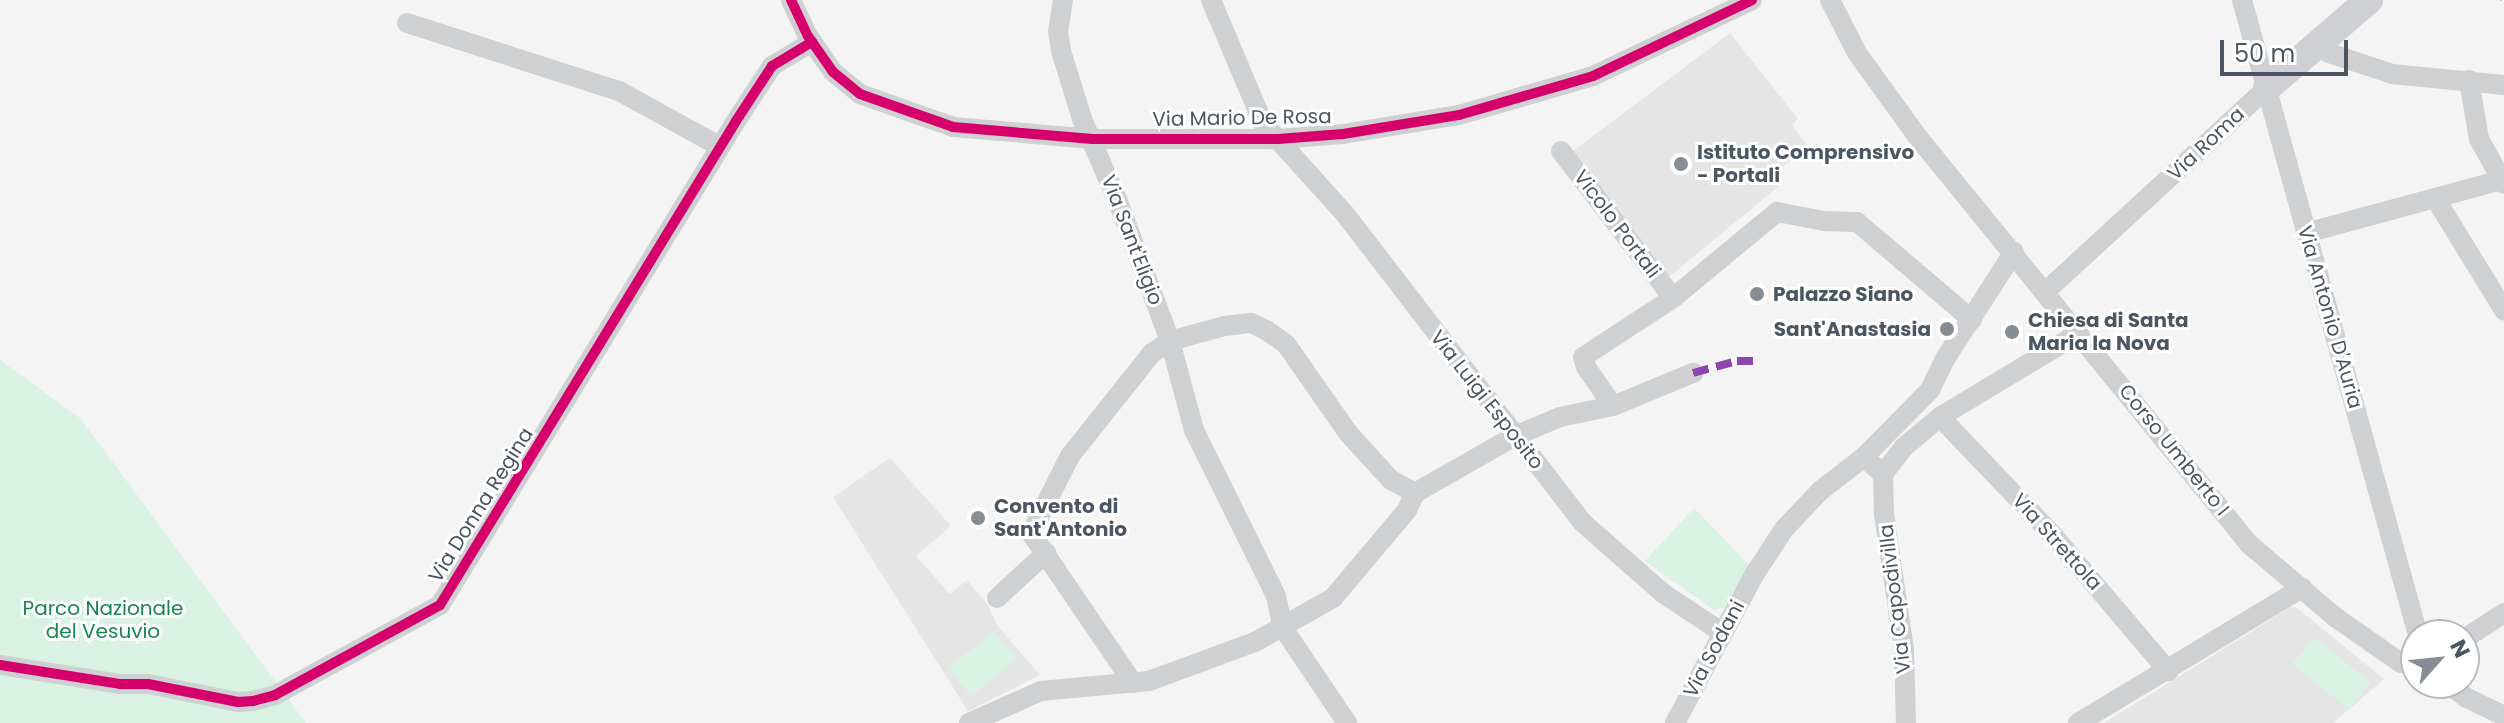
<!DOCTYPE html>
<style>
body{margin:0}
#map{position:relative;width:2504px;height:723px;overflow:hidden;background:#f4f4f4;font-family:Poppins,sans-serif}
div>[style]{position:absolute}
.education>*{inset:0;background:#e6e5e6}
.green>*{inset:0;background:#d9f2e3}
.street>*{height:20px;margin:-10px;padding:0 10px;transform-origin:10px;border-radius:10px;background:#ced0d2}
.secondary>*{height:28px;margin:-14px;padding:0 14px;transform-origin:14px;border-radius:14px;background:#ced0d4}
.rail>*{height:8px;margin-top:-4px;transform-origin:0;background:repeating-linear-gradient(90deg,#fff 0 15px,#c9cacc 0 30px);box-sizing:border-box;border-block:2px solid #c9cacc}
.quiet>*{height:8px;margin-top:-4px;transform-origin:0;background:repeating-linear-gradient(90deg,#8e44ad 0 16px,transparent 0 24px)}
.cycleway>*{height:10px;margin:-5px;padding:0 5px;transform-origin:5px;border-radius:5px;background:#d6006c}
.dots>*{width:22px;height:22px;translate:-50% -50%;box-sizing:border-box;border:4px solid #fff;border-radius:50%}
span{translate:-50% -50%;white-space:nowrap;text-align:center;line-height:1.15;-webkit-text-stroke:6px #fff;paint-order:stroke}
.street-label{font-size:20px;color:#4a5661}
.poi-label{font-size:20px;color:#4a5661;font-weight:700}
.left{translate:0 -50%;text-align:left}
.right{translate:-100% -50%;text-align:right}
.park-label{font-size:20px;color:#17864f}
.north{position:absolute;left:2400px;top:619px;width:80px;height:80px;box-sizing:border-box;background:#fff;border:2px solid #b7bbc0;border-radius:50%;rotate:63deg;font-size:22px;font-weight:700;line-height:32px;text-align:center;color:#4a5661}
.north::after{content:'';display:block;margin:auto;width:28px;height:36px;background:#868d94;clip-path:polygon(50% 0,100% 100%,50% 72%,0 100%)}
.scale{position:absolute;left:2220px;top:40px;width:128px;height:36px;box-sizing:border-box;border:4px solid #4a5661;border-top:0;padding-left:10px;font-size:24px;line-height:28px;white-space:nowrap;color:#4a5661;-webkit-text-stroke:6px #fff;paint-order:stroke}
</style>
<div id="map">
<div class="education">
<i style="clip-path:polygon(1730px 33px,1798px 119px,1792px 125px,1810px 149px,1771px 174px,1778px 187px,1664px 281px,1569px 154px)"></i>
<i style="clip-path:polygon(890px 458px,951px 526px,916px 556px,950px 594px,967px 580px,988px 605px,997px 625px,1040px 675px,968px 711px,833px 497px)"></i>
<i style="clip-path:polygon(2291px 607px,2297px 608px,2384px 679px,2333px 723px,2104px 723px)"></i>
</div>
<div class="green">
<i style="clip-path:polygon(0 360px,80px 418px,306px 723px,0 723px)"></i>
<i style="clip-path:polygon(1694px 508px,1749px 565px,1726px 607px,1714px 610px,1645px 561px)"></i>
<i style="clip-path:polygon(994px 631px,1017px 659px,971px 696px,948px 668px)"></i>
<i style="clip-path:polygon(2314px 637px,2370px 682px,2349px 709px,2292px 664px)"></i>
</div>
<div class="street">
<i style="left:791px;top:0;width:40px;rotate:65deg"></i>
<i style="left:808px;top:36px;width:44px;rotate:55.2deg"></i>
<i style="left:833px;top:72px;width:35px;rotate:39deg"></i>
<i style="left:860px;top:94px;width:99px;rotate:19.5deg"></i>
<i style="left:953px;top:127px;width:140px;rotate:4.9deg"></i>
<i style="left:1092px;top:139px;width:186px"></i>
<i style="left:1278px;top:139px;width:65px;rotate:-4.4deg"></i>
<i style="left:1343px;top:134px;width:118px;rotate:-9.3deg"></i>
<i style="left:1459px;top:115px;width:140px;rotate:-16.2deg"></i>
<i style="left:1593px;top:76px;width:176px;rotate:-25.5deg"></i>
<i style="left:1063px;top:0;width:31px;rotate:99deg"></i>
<i style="left:1058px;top:31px;width:20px;rotate:81deg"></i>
<i style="left:1061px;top:51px;width:71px;rotate:72.8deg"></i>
<i style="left:1082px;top:119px;width:87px;rotate:66.4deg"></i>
<i style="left:1117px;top:199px;width:152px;rotate:69.5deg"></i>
<i style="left:1170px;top:341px;width:92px;rotate:74.9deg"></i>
<i style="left:1194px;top:430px;width:185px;rotate:63.7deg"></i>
<i style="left:1276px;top:596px;width:33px;rotate:78deg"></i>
<i style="left:1283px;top:628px;width:115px;rotate:56deg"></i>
<i style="left:1211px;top:0;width:134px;rotate:67.1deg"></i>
<i style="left:1263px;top:123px;width:122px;rotate:48deg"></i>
<i style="left:1345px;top:214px;width:389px;rotate:52.4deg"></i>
<i style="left:1582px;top:522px;width:109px;rotate:41.3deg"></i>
<i style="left:1664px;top:594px;width:71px;rotate:33.5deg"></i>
<i style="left:1830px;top:0;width:59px;rotate:63deg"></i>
<i style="left:1857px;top:53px;width:102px;rotate:54.1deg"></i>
<i style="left:1917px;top:136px;width:526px;rotate:50.86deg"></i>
<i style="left:2249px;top:544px;width:113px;rotate:40.3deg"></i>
<i style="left:2335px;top:617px;width:80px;rotate:34.9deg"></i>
<i style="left:2401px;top:663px;width:15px;rotate:4deg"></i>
<i style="left:2242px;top:0;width:659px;rotate:74.51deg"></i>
<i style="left:407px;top:23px;width:223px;rotate:17.8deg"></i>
<i style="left:619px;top:91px;width:114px;rotate:28.8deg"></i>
<i style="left:2319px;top:44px;width:13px;rotate:42deg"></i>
<i style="left:2329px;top:53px;width:66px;rotate:18.4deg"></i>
<i style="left:2392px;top:74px;width:113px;rotate:5.6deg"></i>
<i style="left:2469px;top:80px;width:60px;rotate:80.4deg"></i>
<i style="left:2479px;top:139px;width:51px;rotate:60.9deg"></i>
<i style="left:1561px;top:151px;width:185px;rotate:52.7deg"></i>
<i style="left:2435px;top:198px;width:132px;rotate:58.4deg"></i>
<i style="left:2306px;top:233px;width:202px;rotate:-15.2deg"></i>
<i style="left:2014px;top:252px;width:127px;rotate:122.8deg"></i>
<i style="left:1945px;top:359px;width:34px;rotate:116deg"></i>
<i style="left:1930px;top:390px;width:94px;rotate:134.6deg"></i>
<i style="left:1864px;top:457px;width:25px;rotate:42deg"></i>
<i style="left:1883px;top:474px;width:34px;rotate:-52deg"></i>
<i style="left:1904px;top:447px;width:47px;rotate:-39.8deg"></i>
<i style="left:1940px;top:417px;width:162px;rotate:-31.1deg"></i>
<i style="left:2045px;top:292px;width:301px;rotate:-42.6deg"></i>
<i style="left:1613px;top:406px;width:47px;rotate:-124.7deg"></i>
<i style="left:1586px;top:367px;width:10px;rotate:-107deg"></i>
<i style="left:1583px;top:357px;width:108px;rotate:-33.2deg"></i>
<i style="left:1673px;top:298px;width:135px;rotate:-39.6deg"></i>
<i style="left:1777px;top:212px;width:48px;rotate:10.8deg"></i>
<i style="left:1824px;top:221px;width:33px;rotate:2deg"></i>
<i style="left:1857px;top:222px;width:151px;rotate:40.4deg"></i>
<i style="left:1940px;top:417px;width:162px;rotate:46.3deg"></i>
<i style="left:2052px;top:534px;width:180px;rotate:49.7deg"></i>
<i style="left:1883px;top:474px;width:40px;rotate:88.6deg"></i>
<i style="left:1884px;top:514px;width:136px;rotate:81.6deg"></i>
<i style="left:1904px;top:649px;width:74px;rotate:88.5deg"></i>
<i style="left:997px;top:598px;width:67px;rotate:-42.6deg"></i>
<i style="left:2464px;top:639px;width:48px;rotate:-33deg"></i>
<i style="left:0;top:665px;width:121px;rotate:9deg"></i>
<i style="left:120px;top:684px;width:28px"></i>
<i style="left:148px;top:684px;width:92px;rotate:11.3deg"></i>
<i style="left:238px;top:702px;width:15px;rotate:-4deg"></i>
<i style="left:253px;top:701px;width:23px;rotate:-15deg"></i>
<i style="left:275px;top:695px;width:188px;rotate:-28.6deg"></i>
<i style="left:440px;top:605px;width:567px;rotate:-58.55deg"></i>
<i style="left:736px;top:121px;width:66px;rotate:-56.8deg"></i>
<i style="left:772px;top:66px;width:47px;rotate:-31deg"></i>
<i style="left:1133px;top:683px;width:181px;rotate:-124.2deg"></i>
<i style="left:1031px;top:533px;width:86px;rotate:-63.1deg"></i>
<i style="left:1070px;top:456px;width:132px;rotate:-51.5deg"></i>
<i style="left:1152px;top:353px;width:22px;rotate:-34deg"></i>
<i style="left:1170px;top:341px;width:57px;rotate:-15.3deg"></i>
<i style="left:1225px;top:326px;width:26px;rotate:-7deg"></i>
<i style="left:1251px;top:323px;width:17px;rotate:25deg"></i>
<i style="left:1266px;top:330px;width:24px;rotate:35deg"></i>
<i style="left:1286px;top:344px;width:108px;rotate:55.1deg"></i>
<i style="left:1348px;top:433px;width:64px;rotate:47.5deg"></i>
<i style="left:1391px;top:480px;width:27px;rotate:28deg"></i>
<i style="left:2446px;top:683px;width:26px;rotate:36deg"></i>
<i style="left:2467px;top:698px;width:41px;rotate:25.9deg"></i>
<i style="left:969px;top:723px;width:79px;rotate:-24deg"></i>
<i style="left:1041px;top:691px;width:108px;rotate:-5.3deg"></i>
<i style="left:1149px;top:681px;width:113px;rotate:-20.2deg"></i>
<i style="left:1255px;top:642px;width:90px;rotate:-29.4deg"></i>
<i style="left:1333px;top:598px;width:115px;rotate:-49.9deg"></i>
<i style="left:1407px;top:510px;width:19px;rotate:-65deg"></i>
<i style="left:1415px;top:493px;width:115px;rotate:-29.7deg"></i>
<i style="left:1515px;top:436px;width:49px;rotate:-22.9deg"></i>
<i style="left:1560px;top:417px;width:54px;rotate:-11.7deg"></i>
<i style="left:1613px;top:406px;width:87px;rotate:-22.4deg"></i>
<i style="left:1675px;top:723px;width:168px;rotate:-61.9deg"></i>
<i style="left:1754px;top:575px;width:55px;rotate:-56.9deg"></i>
<i style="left:1784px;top:529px;width:52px;rotate:-46.5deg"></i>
<i style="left:1820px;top:491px;width:56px;rotate:-37.7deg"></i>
<i style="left:2078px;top:723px;width:262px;rotate:-31.1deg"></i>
</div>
<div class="secondary">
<i style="left:2267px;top:88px;width:135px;rotate:-40.8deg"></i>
</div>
<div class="rail">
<i style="left:2504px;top:0;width:1px;rotate:90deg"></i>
</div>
<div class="quiet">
<i style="left:1693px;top:373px;width:46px;rotate:-15.3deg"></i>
<i style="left:1737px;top:361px;width:19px"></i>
</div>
<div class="cycleway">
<i style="left:791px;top:0;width:40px;rotate:65deg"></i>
<i style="left:808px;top:36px;width:44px;rotate:55.2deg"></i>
<i style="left:833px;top:72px;width:35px;rotate:39deg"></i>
<i style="left:860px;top:94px;width:99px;rotate:19.5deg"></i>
<i style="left:953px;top:127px;width:140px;rotate:4.9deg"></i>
<i style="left:1092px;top:139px;width:186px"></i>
<i style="left:1278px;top:139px;width:65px;rotate:-4.4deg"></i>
<i style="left:1343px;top:134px;width:118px;rotate:-9.3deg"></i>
<i style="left:1459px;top:115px;width:140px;rotate:-16.2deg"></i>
<i style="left:1593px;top:76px;width:176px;rotate:-25.5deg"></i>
<i style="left:0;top:665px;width:121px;rotate:9deg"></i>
<i style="left:120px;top:684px;width:28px"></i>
<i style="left:148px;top:684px;width:92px;rotate:11.3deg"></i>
<i style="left:238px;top:702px;width:15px;rotate:-4deg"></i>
<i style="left:253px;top:701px;width:23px;rotate:-15deg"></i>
<i style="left:275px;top:695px;width:188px;rotate:-28.6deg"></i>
<i style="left:440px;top:605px;width:567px;rotate:-58.55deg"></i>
<i style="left:736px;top:121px;width:66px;rotate:-56.8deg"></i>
<i style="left:772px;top:66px;width:47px;rotate:-31deg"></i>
</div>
<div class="dots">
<i style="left:1681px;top:164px;background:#868d94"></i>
<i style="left:1757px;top:294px;background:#868d94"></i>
<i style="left:1947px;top:329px;background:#868d94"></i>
<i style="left:2012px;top:332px;background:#868d94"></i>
<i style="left:978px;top:518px;background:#868d94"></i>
</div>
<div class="street-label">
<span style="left:1242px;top:118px;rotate:-1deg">Via Mario De Rosa</span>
<span style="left:2206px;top:144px;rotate:-43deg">Via Roma</span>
<span style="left:1617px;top:224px;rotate:53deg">Vicolo Portali</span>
<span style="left:1132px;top:240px;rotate:69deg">Via Sant'Eligio</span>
<span style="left:2330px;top:317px;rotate:74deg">Via Antonio D'Auria</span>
<span style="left:1487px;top:400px;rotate:52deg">Via Luigi Esposito</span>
<span style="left:2174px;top:450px;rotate:51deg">Corso Umberto I</span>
<span style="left:481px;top:505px;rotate:-58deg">Via Donna Regina</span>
<span style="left:2057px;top:542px;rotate:48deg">Via Strettola</span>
<span style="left:1895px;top:599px;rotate:-97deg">Via Capodivilla</span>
<span style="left:1714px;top:649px;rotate:-62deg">Via Sodani</span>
</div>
<div class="poi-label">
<span class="left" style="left:1697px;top:164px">Istituto Comprensivo<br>- Portali</span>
<span class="left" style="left:1773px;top:294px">Palazzo Siano</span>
<span class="left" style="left:2028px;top:332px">Chiesa di Santa<br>Maria la Nova</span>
<span class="right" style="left:1931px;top:329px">Sant'Anastasia</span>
<span class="left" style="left:994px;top:518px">Convento di<br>Sant'Antonio</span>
</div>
<div class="park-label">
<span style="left:103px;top:620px">Parco Nazionale<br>del Vesuvio</span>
</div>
<div class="north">N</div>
<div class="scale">50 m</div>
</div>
